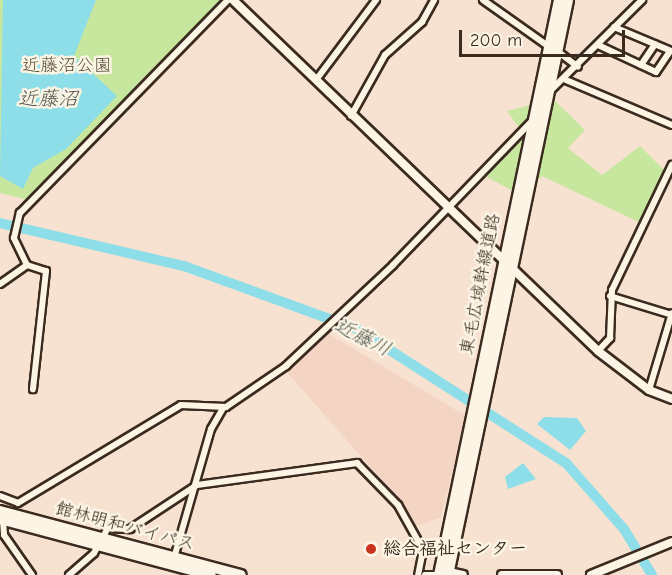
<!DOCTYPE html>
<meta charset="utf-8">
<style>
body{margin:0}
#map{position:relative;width:672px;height:575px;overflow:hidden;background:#f7e2d1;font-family:"Comic Neue","Klee One",sans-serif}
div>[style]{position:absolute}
.built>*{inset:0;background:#f4d4c3}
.green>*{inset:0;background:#c7e79f}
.water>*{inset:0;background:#8ddee8}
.river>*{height:10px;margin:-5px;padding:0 5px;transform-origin:5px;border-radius:5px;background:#8ddee8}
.roads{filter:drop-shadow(2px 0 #3b2a1e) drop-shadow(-2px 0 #3b2a1e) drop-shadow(0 2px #3b2a1e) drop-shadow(0 -2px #3b2a1e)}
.minor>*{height:6px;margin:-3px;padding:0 3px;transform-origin:3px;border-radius:3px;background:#fcf5e5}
.tertiary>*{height:8px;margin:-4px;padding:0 4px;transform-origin:4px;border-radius:4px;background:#fcf5e5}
.trunk>*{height:10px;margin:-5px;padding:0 5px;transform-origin:5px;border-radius:5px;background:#fcf5e5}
.dots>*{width:16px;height:16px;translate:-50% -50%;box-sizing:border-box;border:3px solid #fcf5e5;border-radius:50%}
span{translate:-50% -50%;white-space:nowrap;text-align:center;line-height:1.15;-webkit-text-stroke:5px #fcf5e5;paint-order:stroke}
.park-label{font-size:18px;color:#575038}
.street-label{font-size:18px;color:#3b2a1e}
.poi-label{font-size:18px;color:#3b2a1e;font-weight:700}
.left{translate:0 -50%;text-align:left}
.water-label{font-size:20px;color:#505750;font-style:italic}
.scale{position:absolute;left:459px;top:30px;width:166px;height:27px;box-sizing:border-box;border:3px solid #3b2a1e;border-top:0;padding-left:8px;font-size:18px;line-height:21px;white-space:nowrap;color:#3b2a1e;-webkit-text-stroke:4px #fcf5e5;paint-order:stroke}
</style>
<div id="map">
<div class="built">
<i style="clip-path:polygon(329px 334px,466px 416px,441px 517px,414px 527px,401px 502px,285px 370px)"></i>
</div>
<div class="green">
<i style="clip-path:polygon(0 0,222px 0,29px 200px,0 193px)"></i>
<i style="clip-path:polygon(553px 99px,585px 130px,568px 148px,602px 175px,640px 146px,672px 178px,647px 226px,542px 176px,522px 196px,482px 174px,523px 133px,507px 111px)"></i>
</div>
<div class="water">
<i style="clip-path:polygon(3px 0,96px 0,74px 56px,117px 96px,66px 149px,33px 168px,23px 189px,0 176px)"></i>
<i style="clip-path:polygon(544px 417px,577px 418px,586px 431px,570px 450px,537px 424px)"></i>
<i style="clip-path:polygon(523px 463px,536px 479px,508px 489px,505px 477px)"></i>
</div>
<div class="river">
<i style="left:0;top:223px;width:189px;rotate:13.2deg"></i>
<i style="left:184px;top:266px;width:184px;rotate:20deg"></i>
<i style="left:357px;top:329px;width:250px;rotate:32.7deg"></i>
<i style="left:567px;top:464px;width:86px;rotate:48.8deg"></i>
<i style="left:624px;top:529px;width:54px;rotate:58.7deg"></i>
</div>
<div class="roads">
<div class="minor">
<i style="left:483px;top:0;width:80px;rotate:35.3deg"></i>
<i style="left:614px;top:27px;width:62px;rotate:22.8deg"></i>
<i style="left:598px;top:45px;width:64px;rotate:25deg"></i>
<i style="left:656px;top:72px;width:25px;rotate:-56deg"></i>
<i style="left:557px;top:51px;width:26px;rotate:37deg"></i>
<i style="left:641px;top:65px;width:25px;rotate:-56deg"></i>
<i style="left:316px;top:80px;width:100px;rotate:-53.1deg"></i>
<i style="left:566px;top:80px;width:115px;rotate:23deg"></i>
<i style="left:547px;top:94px;width:134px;rotate:-44.7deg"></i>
<i style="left:351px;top:116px;width:70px;rotate:-60.9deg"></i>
<i style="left:385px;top:55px;width:50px;rotate:-41.7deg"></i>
<i style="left:422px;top:22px;width:25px;rotate:-61deg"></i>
<i style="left:27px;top:265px;width:20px;rotate:18deg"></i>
<i style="left:46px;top:271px;width:119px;rotate:96.3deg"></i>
<i style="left:0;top:284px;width:33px;rotate:-35deg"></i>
<i style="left:27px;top:265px;width:30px;rotate:-116deg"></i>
<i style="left:14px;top:238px;width:26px;rotate:-77deg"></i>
<i style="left:20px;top:213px;width:298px;rotate:-45.7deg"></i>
<i style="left:610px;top:296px;width:65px;rotate:17deg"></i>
<i style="left:598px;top:351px;width:18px;rotate:-47deg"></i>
<i style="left:610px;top:338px;width:48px;rotate:-87.6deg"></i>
<i style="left:612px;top:290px;width:139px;rotate:-64.4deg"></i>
<i style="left:649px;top:390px;width:80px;rotate:-73.4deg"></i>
<i style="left:0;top:496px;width:19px;rotate:21deg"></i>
<i style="left:18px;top:503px;width:190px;rotate:-31deg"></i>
<i style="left:181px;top:405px;width:45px;rotate:2.5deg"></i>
<i style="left:226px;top:407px;width:73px;rotate:-34.3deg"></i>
<i style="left:286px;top:366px;width:147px;rotate:-43.3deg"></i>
<i style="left:393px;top:265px;width:202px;rotate:-46deg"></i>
<i style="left:3px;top:520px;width:15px;rotate:86deg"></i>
<i style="left:4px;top:535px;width:49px;rotate:55deg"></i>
<i style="left:174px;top:558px;width:134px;rotate:-74deg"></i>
<i style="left:211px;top:429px;width:24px;rotate:-60deg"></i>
<i style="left:69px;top:575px;width:33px;rotate:-41deg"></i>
<i style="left:94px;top:553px;width:29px;rotate:-61deg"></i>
<i style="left:108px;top:528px;width:22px;rotate:3deg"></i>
<i style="left:130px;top:529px;width:80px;rotate:-33.3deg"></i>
<i style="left:197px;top:485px;width:162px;rotate:-7.8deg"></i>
<i style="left:357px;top:463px;width:59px;rotate:45.7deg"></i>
<i style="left:398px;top:505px;width:51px;rotate:60.9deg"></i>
<i style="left:423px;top:550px;width:25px;rotate:101deg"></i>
<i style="left:425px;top:575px;width:14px"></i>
</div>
<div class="tertiary">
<i style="left:233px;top:0;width:506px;rotate:43.88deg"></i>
<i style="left:598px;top:351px;width:64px;rotate:37.4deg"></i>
<i style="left:649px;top:390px;width:25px;rotate:21deg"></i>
<i style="left:449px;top:572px;width:14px;rotate:12deg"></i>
<i style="left:502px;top:575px;width:55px"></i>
<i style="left:591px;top:575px;width:87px;rotate:-22.2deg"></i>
</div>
<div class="trunk">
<i style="left:0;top:511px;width:249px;rotate:14.9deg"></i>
<i style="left:0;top:519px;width:218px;rotate:14.9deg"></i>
<i style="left:439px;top:575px;width:587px;rotate:-78.21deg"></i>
<i style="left:448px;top:575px;width:587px;rotate:-78.21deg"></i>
</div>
</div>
<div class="dots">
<i style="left:371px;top:549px;background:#c8321e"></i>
</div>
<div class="park-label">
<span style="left:67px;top:66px">近藤沼公園</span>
</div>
<div class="street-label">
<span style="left:481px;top:284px;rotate:-79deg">東毛広域幹線道路</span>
<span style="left:125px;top:527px;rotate:15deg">館林明和バイパス</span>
</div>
<div class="poi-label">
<span class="left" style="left:383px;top:549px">総合福祉センター</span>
</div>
<div class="water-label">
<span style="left:48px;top:98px">近藤沼</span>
<span style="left:363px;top:337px;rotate:27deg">近藤川</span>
</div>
<div class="scale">200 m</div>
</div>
